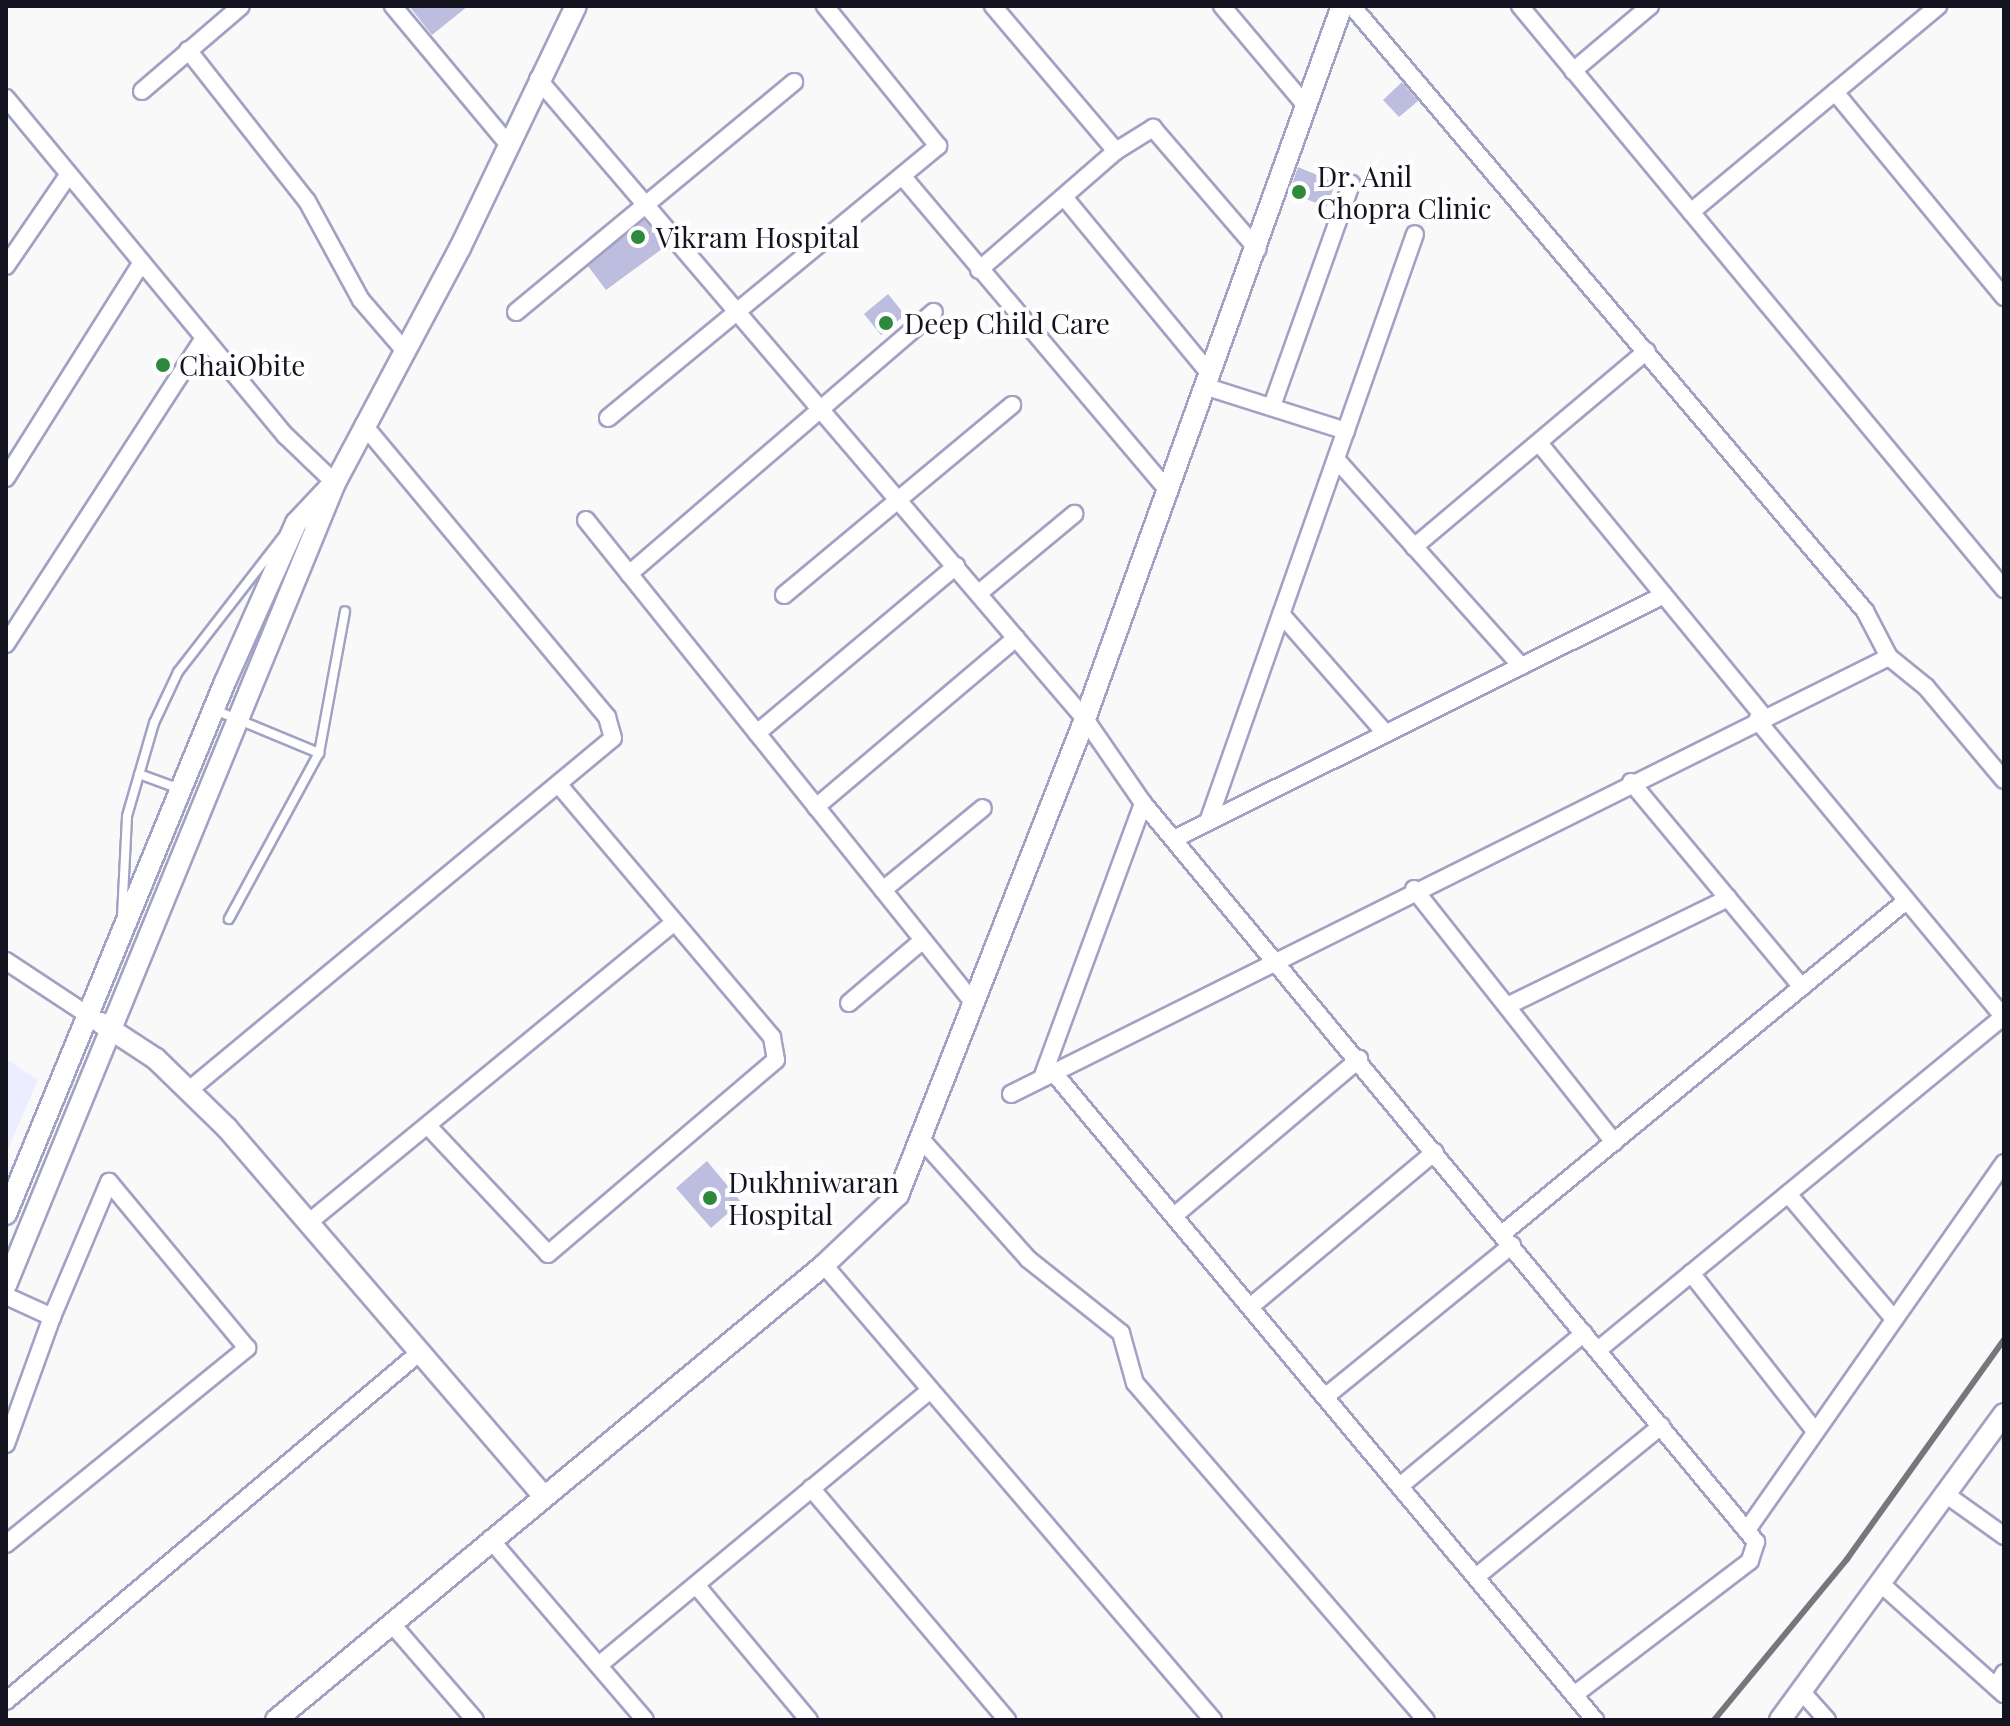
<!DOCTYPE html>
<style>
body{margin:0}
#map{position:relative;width:2010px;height:1726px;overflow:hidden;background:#f9f9f9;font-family:"Playfair Display",serif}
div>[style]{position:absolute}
.built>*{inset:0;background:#ecedfe}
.building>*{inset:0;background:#bdbddf}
.roads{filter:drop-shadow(2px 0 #a1a2c3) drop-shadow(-2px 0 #a1a2c3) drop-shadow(0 2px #a1a2c3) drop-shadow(0 -2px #a1a2c3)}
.service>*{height:8px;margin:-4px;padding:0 4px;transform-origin:4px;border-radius:4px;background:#fff}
.minor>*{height:16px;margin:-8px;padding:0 8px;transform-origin:8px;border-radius:8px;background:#fff}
.tertiary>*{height:20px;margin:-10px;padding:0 10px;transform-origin:10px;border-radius:10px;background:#fff}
.rail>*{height:6px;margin:-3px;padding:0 3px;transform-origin:3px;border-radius:3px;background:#76767d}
.dots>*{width:22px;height:22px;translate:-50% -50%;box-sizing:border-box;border:4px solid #fff;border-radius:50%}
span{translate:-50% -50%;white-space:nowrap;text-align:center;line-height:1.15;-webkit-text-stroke:8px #fff;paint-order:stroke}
.poi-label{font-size:28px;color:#141420}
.left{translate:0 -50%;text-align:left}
.frame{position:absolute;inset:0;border:8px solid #141420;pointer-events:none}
</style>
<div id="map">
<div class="built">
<i style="clip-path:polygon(6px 1059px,38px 1080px,6px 1153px)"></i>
</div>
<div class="building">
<i style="clip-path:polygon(409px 6px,468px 6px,432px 35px)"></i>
<i style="clip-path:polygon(1402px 82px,1418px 101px,1399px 117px,1383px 100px)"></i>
<i style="clip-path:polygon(1298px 167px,1336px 183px,1326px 207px,1289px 192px)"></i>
<i style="clip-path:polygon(644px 220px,666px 246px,606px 290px,588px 266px)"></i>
<i style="clip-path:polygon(888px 294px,905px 315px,881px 335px,864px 314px)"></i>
<i style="clip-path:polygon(707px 1161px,741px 1202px,711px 1228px,676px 1188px)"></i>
</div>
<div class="roads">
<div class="service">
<i style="left:215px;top:710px;width:113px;rotate:22.5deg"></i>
<i style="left:319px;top:753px;width:189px;rotate:118.5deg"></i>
<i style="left:319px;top:753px;width:144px;rotate:-79.6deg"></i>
<i style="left:139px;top:774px;width:44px;rotate:20.1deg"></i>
<i style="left:122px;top:916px;width:100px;rotate:-87.1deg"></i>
<i style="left:127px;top:816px;width:97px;rotate:-73.8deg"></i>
<i style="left:154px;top:723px;width:56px;rotate:-64.8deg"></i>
<i style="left:178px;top:672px;width:170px;rotate:-52.2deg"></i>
</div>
<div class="minor">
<i style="left:393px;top:6px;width:181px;rotate:50.2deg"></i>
<i style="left:993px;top:6px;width:190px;rotate:49.7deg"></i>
<i style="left:1222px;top:6px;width:132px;rotate:49.9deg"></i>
<i style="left:1352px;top:6px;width:793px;rotate:49.7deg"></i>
<i style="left:1865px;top:611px;width:52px;rotate:62.4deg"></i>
<i style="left:1889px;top:657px;width:48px;rotate:39deg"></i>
<i style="left:1926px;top:687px;width:121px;rotate:50deg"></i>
<i style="left:1520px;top:6px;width:758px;rotate:50.3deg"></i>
<i style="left:188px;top:50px;width:192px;rotate:51.8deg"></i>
<i style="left:307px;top:201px;width:113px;rotate:61.4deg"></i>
<i style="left:361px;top:300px;width:67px;rotate:49.2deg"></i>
<i style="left:1573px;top:71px;width:101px;rotate:-40.2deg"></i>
<i style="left:538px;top:79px;width:842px;rotate:49.48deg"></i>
<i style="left:1085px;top:719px;width:102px;rotate:55.4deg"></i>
<i style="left:1143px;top:803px;width:960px;rotate:50.32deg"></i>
<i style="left:1756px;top:1542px;width:20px;rotate:108deg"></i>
<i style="left:1750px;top:1561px;width:221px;rotate:142.7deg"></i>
<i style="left:142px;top:91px;width:130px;rotate:-40.6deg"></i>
<i style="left:1835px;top:92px;width:266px;rotate:50.5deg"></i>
<i style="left:6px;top:98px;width:439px;rotate:50.4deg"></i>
<i style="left:286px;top:436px;width:68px;rotate:43.8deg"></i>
<i style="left:903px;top:177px;width:409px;rotate:49.8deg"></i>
<i style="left:1064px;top:197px;width:228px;rotate:50.5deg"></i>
<i style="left:1691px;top:212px;width:322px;rotate:-39.8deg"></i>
<i style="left:6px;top:266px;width:108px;rotate:-55.6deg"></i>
<i style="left:979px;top:270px;width:181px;rotate:-41deg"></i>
<i style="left:1116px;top:151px;width:44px;rotate:-31.9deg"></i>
<i style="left:1153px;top:128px;width:160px;rotate:49.3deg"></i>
<i style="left:516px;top:312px;width:361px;rotate:-39.6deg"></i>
<i style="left:1204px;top:386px;width:149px;rotate:17.6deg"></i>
<i style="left:1272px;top:406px;width:236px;rotate:-70.4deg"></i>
<i style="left:608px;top:418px;width:428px;rotate:-39.5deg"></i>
<i style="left:938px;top:146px;width:180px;rotate:-128.9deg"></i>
<i style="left:1539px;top:443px;width:355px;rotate:50.6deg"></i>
<i style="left:1336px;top:459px;width:278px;rotate:48.2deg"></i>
<i style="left:6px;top:478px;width:255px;rotate:-57.8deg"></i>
<i style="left:586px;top:520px;width:618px;rotate:51.24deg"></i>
<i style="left:1414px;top:547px;width:304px;rotate:-40.1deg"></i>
<i style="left:629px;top:574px;width:402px;rotate:-40.7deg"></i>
<i style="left:979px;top:593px;width:124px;rotate:-39.7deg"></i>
<i style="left:784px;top:595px;width:297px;rotate:-39.8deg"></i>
<i style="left:1281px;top:614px;width:159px;rotate:48.8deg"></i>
<i style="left:6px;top:644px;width:364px;rotate:-57.1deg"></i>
<i style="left:1757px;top:720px;width:387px;rotate:50.3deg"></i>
<i style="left:757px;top:733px;width:260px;rotate:-40deg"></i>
<i style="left:1631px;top:782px;width:267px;rotate:50.2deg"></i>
<i style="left:816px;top:807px;width:262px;rotate:-40.2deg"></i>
<i style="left:1208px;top:822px;width:623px;rotate:-70.61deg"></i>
<i style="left:1174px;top:839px;width:547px;rotate:-26.47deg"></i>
<i style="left:1414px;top:889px;width:323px;rotate:51.7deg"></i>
<i style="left:883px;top:890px;width:129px;rotate:-39.4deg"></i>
<i style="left:6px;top:961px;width:102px;rotate:33.4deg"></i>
<i style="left:849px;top:1003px;width:97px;rotate:-40.4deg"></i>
<i style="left:1507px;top:1006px;width:246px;rotate:-26deg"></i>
<i style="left:1053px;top:1072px;width:845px;rotate:50.09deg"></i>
<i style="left:1042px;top:1078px;width:293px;rotate:-69.8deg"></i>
<i style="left:188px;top:1091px;width:552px;rotate:-39.71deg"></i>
<i style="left:613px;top:738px;width:22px;rotate:-106deg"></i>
<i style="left:607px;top:717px;width:380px;rotate:-129.8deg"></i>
<i style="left:1011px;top:1094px;width:981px;rotate:-26.46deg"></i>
<i style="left:428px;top:1126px;width:175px;rotate:46.8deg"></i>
<i style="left:548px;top:1254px;width:299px;rotate:-40.4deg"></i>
<i style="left:776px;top:1060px;width:23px;rotate:-100deg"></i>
<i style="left:772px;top:1037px;width:329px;rotate:-130.2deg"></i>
<i style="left:920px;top:1138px;width:162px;rotate:48.2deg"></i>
<i style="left:1028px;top:1259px;width:119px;rotate:38.5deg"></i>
<i style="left:1121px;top:1333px;width:52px;rotate:74.4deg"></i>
<i style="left:1135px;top:1383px;width:445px;rotate:49.2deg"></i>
<i style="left:1788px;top:1194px;width:164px;rotate:49.7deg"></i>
<i style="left:1174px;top:1216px;width:243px;rotate:-40.3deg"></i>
<i style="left:308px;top:1223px;width:474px;rotate:-39.4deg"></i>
<i style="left:1502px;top:1234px;width:524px;rotate:-39.5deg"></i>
<i style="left:824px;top:1265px;width:599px;rotate:49.47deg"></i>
<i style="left:1691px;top:1273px;width:201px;rotate:51.9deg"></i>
<i style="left:6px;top:1296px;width:51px;rotate:24.5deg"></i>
<i style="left:52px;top:1317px;width:135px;rotate:109.9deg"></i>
<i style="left:1250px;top:1307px;width:241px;rotate:-40deg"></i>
<i style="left:1598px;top:1350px;width:526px;rotate:-39.44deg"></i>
<i style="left:1325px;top:1397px;width:241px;rotate:-39.1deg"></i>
<i style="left:1400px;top:1486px;width:239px;rotate:-39.7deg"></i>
<i style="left:811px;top:1488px;width:304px;rotate:49.8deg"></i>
<i style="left:1944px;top:1493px;width:74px;rotate:35.6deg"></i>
<i style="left:1747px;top:1530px;width:448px;rotate:-55deg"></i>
<i style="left:490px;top:1539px;width:238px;rotate:49.4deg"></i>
<i style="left:6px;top:1544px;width:311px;rotate:-39.1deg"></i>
<i style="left:247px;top:1348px;width:216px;rotate:-129.7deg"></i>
<i style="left:109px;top:1182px;width:147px;rotate:112.9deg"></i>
<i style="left:1476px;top:1577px;width:239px;rotate:-39.2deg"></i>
<i style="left:1879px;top:1582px;width:168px;rotate:41.9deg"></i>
<i style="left:696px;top:1585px;width:176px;rotate:50.1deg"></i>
<i style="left:391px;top:1623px;width:128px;rotate:49.1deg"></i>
<i style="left:599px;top:1665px;width:430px;rotate:-39.7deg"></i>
<i style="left:1996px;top:1687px;width:16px;rotate:-60deg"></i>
<i style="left:1801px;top:1691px;width:39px;rotate:48deg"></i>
<i style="left:6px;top:1701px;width:541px;rotate:-40.13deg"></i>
</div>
<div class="tertiary">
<i style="left:101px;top:1023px;width:66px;rotate:33.2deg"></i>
<i style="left:156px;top:1059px;width:99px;rotate:44.2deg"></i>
<i style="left:227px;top:1128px;width:485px;rotate:49.3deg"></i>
<i style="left:6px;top:1214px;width:575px;rotate:-67.63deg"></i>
<i style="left:225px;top:682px;width:174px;rotate:-65.9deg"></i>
<i style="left:296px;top:523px;width:48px;rotate:-46.7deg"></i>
<i style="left:6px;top:1285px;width:867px;rotate:-67.7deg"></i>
<i style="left:335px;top:483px;width:266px;rotate:-62deg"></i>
<i style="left:460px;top:248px;width:268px;rotate:-64.4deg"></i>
<i style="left:276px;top:1720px;width:712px;rotate:-39.7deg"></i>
<i style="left:824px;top:1265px;width:102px;rotate:-43.4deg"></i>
<i style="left:898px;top:1195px;width:511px;rotate:-68.55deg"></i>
<i style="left:1085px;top:719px;width:758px;rotate:-70.18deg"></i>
<i style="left:1780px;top:1720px;width:379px;rotate:-53.8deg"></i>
</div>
</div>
<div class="rail">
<i style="left:1714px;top:1720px;width:209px;rotate:-50.4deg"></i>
<i style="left:1847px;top:1559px;width:269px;rotate:-54.4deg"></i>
</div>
<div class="dots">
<i style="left:1299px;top:192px;background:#2d893b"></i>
<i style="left:638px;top:237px;background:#2d893b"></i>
<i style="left:886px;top:323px;background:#2d893b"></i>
<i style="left:163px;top:365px;background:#2d893b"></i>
<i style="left:710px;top:1198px;background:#2d893b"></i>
</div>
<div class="poi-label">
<span class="left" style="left:1317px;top:192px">Dr. Anil<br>Chopra Clinic</span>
<span class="left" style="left:656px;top:237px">Vikram Hospital</span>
<span class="left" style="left:904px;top:323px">Deep Child Care</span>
<span class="left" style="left:179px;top:365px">ChaiObite</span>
<span class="left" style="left:728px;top:1198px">Dukhniwaran<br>Hospital</span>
</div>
<div class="frame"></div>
</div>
